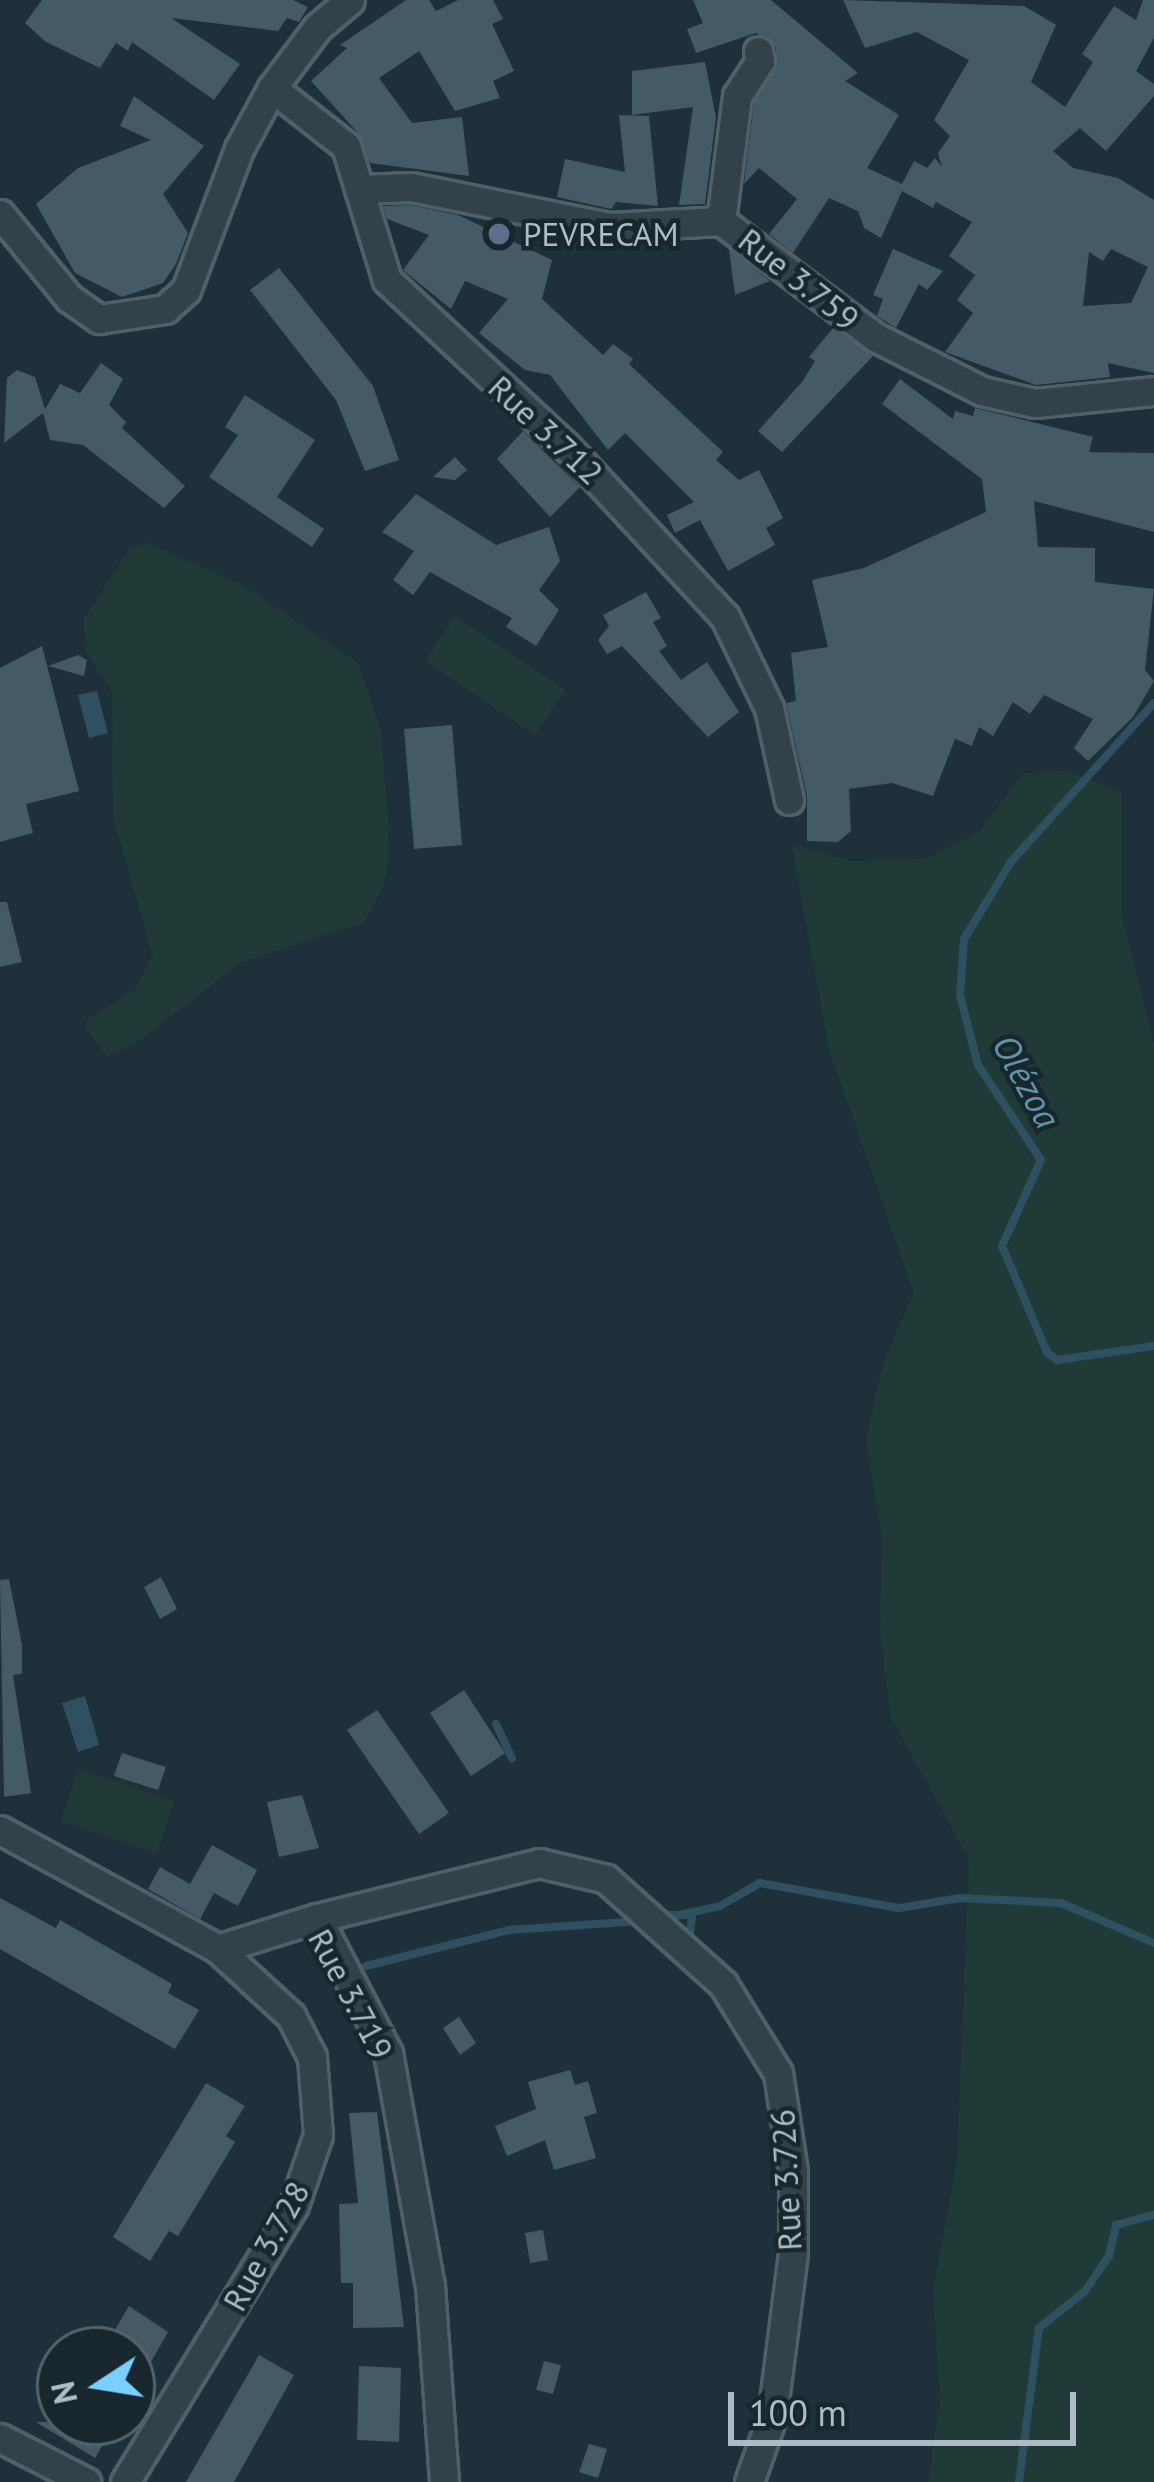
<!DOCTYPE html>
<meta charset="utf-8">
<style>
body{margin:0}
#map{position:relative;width:1154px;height:2482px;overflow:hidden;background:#1e313a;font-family:"PT Sans",sans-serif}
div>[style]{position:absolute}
.green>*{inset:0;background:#203b37}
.water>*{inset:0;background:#2e5061}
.stream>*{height:8px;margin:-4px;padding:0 4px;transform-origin:4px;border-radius:4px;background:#2e5061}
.building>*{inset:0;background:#445a64}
.roads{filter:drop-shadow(3px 0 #506068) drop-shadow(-3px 0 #506068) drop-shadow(0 3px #506068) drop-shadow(0 -3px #506068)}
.minor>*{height:27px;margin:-13.5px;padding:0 13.5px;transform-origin:13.5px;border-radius:13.5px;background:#32424a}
.dots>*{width:33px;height:33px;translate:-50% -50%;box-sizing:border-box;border:6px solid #18272e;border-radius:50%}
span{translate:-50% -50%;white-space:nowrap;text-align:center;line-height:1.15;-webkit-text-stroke:9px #18272e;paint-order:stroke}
.poi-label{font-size:33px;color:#acbdc7}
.left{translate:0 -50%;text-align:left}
.street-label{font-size:33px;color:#acbdc7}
.water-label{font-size:36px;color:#6193aa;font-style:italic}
.north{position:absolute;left:36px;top:2326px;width:120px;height:120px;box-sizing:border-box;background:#18272e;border:3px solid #53636b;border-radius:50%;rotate:258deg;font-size:33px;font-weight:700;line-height:48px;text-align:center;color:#acbdc7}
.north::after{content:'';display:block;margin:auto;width:42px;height:54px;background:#79d0ff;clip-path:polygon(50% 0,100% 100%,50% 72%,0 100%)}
.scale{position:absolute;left:728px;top:2392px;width:348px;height:54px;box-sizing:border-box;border:6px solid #acbdc7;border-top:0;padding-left:15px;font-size:36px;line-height:42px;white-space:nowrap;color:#acbdc7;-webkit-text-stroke:9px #18272e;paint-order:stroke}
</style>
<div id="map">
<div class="green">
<i style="clip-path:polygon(146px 542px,244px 586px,358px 663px,381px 730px,390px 850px,383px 887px,364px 922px,242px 962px,137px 1042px,106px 1056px,85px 1026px,88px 1019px,135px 990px,153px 955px,113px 815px,112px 693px,86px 651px,84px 619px,129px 550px)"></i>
<i style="clip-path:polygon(455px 616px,565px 690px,535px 735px,425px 661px)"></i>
<i style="clip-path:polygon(1065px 771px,1121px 791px,1121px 913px,1154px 1044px,1154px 2482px,928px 2482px,940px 2400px,933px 2289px,957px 2164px,969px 1859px,891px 1717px,880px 1634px,882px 1535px,866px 1439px,883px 1363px,914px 1293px,829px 1049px,792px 845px,850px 861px,926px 859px,980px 831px,1023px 773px)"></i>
<i style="clip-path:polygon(78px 1769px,174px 1801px,157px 1854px,61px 1821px)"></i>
</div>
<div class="water">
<i style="clip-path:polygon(97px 691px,108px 733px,89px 738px,78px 695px)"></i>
<i style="clip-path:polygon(85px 1696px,99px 1745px,78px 1752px,62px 1703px)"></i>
</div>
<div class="stream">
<i style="left:1154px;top:703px;width:214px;rotate:132deg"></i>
<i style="left:1011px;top:862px;width:90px;rotate:121.4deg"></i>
<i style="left:964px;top:939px;width:56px;rotate:94.1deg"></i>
<i style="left:960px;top:995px;width:72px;rotate:75.6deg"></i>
<i style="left:978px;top:1065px;width:114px;rotate:56.4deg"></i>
<i style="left:1041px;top:1160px;width:94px;rotate:114.4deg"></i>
<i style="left:1002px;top:1246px;width:115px;rotate:67deg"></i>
<i style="left:1047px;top:1352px;width:13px;rotate:39deg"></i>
<i style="left:1057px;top:1360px;width:98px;rotate:-8.2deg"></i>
<i style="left:496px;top:1724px;width:38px;rotate:65deg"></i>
<i style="left:671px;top:1915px;width:21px"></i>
<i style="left:692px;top:1915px;width:18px;rotate:96deg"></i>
<i style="left:662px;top:1919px;width:59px;rotate:-12.6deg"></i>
<i style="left:720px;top:1906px;width:46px;rotate:-29.9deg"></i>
<i style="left:760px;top:1883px;width:141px;rotate:10.2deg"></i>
<i style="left:899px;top:1908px;width:62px;rotate:-9.3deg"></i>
<i style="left:960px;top:1898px;width:101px;rotate:2.8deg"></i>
<i style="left:1061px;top:1903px;width:101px;rotate:23.3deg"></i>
<i style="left:366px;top:1966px;width:147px;rotate:-14.1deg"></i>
<i style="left:509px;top:1930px;width:132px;rotate:-3.9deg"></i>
<i style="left:1019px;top:2482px;width:155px;rotate:-82.6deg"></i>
<i style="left:1039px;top:2328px;width:59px;rotate:-38.8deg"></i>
<i style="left:1085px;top:2291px;width:42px;rotate:-55.6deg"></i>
<i style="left:1109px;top:2256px;width:32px;rotate:-77deg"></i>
<i style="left:1116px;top:2225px;width:39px;rotate:-15deg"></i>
</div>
<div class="building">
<i style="clip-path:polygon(42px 0,293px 0,308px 7px,299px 22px,287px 18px,278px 31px,171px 18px,240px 64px,214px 100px,132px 42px,128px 51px,116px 43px,100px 68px,46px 42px,25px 23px)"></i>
<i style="clip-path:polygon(406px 0,429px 0,436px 11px,458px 0,493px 0,503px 19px,492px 24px,514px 71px,493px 81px,500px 98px,455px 111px,419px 51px,379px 78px,412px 123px,462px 117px,469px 176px,370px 163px,358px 133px,311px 81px,347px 48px,340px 45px)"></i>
<i style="clip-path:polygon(evenodd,693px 0,771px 0,858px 73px,845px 81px,899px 115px,867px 168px,902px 184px,914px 161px,927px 168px,935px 158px,942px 167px,938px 153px,950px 136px,934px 120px,969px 60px,917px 32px,865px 48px,843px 0,1024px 6px,1056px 25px,1031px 82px,1065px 107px,1093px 62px,1082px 54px,1114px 6px,1136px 20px,1143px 0,1154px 0,1154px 38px,1136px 71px,1154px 84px,1154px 96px,1106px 151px,1080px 128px,1053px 151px,1073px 168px,1118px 178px,1154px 200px,1154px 373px,1108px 363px,1110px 377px,1036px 385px,945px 352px,973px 313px,957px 300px,975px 275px,949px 256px,972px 222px,936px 202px,933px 208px,902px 191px,881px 238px,864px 228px,858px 211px,829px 198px,793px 253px,769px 234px,797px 199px,759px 168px,744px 184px,754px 102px,776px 69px,776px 47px,756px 33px,696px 53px,687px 29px,703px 23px,693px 0,1111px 249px,1148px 267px,1131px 303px,1083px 306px,1089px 252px,1103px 261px,1111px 249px)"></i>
<i style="clip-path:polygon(705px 62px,716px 117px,705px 204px,679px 205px,693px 107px,632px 115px,632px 71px)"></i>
<i style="clip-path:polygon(134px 96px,204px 146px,163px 194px,188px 233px,176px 264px,163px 283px,122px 297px,75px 273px,36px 204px,78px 168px,151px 140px,120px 126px)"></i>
<i style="clip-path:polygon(619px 115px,649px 116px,658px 206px,616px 202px,611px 209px,557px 197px,565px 159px,625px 172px)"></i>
<i style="clip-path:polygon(410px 205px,458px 215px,552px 260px,542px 299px,603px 355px,613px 344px,633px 359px,629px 364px,723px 452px,716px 460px,739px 480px,759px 470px,783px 518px,766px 528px,775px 545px,728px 571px,700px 520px,675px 533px,667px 515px,694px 502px,625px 433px,608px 450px,550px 375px,525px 370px,479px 333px,508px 299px,465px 281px,451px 309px,403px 270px,429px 235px,387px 219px,383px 206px)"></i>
<i style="clip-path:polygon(729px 249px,770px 281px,735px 295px)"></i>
<i style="clip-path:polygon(893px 249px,943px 271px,927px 290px,919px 284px,896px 328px,877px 316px,883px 299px,873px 295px)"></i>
<i style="clip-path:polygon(279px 268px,373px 386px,399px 460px,365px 471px,336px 400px,250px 290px)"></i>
<i style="clip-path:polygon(833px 328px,873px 356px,782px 452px,758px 431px,802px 382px,815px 361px,809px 357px)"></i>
<i style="clip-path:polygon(101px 363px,123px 379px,109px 405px,126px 422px,122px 428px,185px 486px,164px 508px,83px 445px,50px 440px,43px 413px,4px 443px,7px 378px,17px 370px,35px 377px,45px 409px,60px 384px,80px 393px)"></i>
<i style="clip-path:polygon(900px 379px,953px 419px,955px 411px,973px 416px,975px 408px,1093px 437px,1089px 452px,1154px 453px,1154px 532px,1034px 501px,1038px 547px,1095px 548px,1095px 582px,1154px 589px,1145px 670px,1154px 681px,1133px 717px,1088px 761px,1074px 748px,1093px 719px,1044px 695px,1030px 714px,1013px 702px,993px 736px,979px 727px,972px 746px,955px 739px,933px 796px,892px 783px,849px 789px,851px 831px,838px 842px,807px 841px,807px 796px,786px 703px,796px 701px,791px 653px,828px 647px,812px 580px,864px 568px,986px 512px,982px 479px,882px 404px)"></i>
<i style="clip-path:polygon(245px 395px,315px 440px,277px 497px,324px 529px,312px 547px,209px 477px,238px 435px,225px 427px)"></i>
<i style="clip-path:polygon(523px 431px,580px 487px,550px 517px,497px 459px)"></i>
<i style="clip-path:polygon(455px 457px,467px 470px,455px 480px,433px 477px)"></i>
<i style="clip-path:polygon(416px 494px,496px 545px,549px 527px,560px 561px,539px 590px,559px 610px,536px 646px,506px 627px,512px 618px,430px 572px,413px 595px,393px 580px,414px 551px,382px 532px)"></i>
<i style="clip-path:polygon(646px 592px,661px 618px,653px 622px,667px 646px,659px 651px,681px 680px,707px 662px,739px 712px,708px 737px,622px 646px,607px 654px,598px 640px,609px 626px,603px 615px)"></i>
<i style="clip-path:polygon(42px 646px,79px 791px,26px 804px,33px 833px,0 842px,0 668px)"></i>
<i style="clip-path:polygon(78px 655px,87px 660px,84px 676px,48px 666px)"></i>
<i style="clip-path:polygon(452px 725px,462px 845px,414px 849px,404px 729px)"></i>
<i style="clip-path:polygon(0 902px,7px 902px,22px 962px,0 967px)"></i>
<i style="clip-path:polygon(161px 1577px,177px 1609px,160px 1619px,144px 1587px)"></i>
<i style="clip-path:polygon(9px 1579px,22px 1645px,22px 1674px,13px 1675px,31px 1793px,4px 1797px,0 1580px)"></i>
<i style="clip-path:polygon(464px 1690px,505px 1753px,471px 1776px,430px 1713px)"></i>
<i style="clip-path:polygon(377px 1710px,449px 1813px,419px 1834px,347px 1730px)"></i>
<i style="clip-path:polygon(122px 1753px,166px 1767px,158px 1790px,114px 1776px)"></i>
<i style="clip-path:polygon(302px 1795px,319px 1848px,279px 1857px,267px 1802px)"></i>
<i style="clip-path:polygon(212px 1845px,257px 1870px,238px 1906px,214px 1893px,200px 1919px,148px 1889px,160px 1867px,190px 1884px)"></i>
<i style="clip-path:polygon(0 1898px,56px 1928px,60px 1920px,172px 1984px,168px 1993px,199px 2010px,175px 2049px,0 1949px)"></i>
<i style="clip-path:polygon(459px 2017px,476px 2043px,460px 2055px,443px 2028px)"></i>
<i style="clip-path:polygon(570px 2070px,575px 2085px,588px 2081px,597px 2113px,584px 2117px,596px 2158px,554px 2170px,545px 2140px,507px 2156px,495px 2126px,536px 2109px,528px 2082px)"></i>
<i style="clip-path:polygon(206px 2083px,245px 2106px,226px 2136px,235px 2142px,178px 2236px,169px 2231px,150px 2261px,113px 2237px)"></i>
<i style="clip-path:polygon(377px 2112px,404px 2327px,353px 2328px,353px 2283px,341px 2283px,339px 2204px,358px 2203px,349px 2113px)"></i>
<i style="clip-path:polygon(543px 2230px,548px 2260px,530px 2263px,525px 2233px)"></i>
<i style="clip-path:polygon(129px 2306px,168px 2332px,132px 2395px,132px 2350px,103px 2350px)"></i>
<i style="clip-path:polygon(259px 2355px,294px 2375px,234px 2482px,186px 2482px)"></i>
<i style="clip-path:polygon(544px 2361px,561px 2365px,553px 2394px,536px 2390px)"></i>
<i style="clip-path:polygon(359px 2366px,401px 2368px,399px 2442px,357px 2440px)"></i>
<i style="clip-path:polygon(36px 2422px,116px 2422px,95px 2458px)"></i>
<i style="clip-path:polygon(589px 2444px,607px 2449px,598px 2478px,579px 2472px)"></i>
</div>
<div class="roads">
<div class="minor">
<i style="left:272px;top:88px;width:94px;rotate:38.1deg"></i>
<i style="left:346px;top:146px;width:140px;rotate:73deg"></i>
<i style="left:387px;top:280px;width:246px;rotate:42.9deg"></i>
<i style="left:567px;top:447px;width:232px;rotate:47.1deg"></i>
<i style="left:725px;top:617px;width:101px;rotate:64.2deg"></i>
<i style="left:769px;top:708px;width:94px;rotate:77.7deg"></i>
<i style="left:360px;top:189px;width:51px;rotate:-2.2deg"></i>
<i style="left:411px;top:187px;width:203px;rotate:11.4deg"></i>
<i style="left:610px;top:227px;width:111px;rotate:-3.1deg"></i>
<i style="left:721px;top:221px;width:193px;rotate:37deg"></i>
<i style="left:875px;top:337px;width:120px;rotate:26.8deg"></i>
<i style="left:982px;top:391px;width:54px;rotate:12.8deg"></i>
<i style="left:1035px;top:403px;width:120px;rotate:-5.8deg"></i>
<i style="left:0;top:214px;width:109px;rotate:50.6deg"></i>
<i style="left:69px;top:298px;width:37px;rotate:35deg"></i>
<i style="left:99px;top:319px;width:67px;rotate:-8.6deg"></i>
<i style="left:165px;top:309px;width:28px;rotate:-42deg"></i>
<i style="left:186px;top:290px;width:151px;rotate:-69.4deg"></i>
<i style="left:239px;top:149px;width:69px;rotate:-61.6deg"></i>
<i style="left:272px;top:88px;width:75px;rotate:-53.1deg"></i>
<i style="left:317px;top:28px;width:43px;rotate:-40.3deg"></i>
<i style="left:721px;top:221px;width:126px;rotate:-82.7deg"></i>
<i style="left:737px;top:96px;width:42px;rotate:-56.7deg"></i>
<i style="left:760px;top:61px;width:10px;rotate:-101deg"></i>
<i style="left:0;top:1830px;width:248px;rotate:28.6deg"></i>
<i style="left:218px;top:1949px;width:104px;rotate:-17.4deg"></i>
<i style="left:317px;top:1918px;width:153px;rotate:62.3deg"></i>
<i style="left:388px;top:2053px;width:237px;rotate:79.8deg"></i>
<i style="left:430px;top:2286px;width:196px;rotate:85.9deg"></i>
<i style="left:317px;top:1918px;width:229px;rotate:-13.9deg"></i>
<i style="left:539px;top:1863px;width:69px;rotate:13.4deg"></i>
<i style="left:606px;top:1879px;width:157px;rotate:41.9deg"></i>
<i style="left:723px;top:1984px;width:105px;rotate:58.3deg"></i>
<i style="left:778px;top:2073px;width:99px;rotate:81.3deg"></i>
<i style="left:793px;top:2171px;width:82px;rotate:90deg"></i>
<i style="left:793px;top:2253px;width:165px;rotate:97.3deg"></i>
<i style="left:772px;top:2417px;width:69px;rotate:109.5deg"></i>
<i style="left:0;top:2438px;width:97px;rotate:27.1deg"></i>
<i style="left:125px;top:2482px;width:324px;rotate:-58.6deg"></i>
<i style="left:294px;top:2205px;width:74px;rotate:-71.1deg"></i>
<i style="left:318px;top:2135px;width:78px;rotate:-94.4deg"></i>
<i style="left:312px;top:2057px;width:46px;rotate:-117.1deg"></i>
<i style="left:291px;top:2016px;width:99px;rotate:-137.5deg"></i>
</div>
</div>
<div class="dots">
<i style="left:499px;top:234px;background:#5c6f8a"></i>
</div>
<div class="poi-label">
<span class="left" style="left:523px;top:234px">PEVRECAM</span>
</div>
<div class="street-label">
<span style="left:799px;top:279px;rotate:38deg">Rue 3.759</span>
<span style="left:546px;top:430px;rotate:43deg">Rue 3.712</span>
<span style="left:351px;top:1994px;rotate:62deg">Rue 3.719</span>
<span style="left:786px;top:2180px;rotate:-93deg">Rue 3.726</span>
<span style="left:266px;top:2246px;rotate:-61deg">Rue 3.728</span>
</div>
<div class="water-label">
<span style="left:1027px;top:1081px;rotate:61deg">Olézoa</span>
</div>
<div class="north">N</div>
<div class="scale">100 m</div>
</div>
